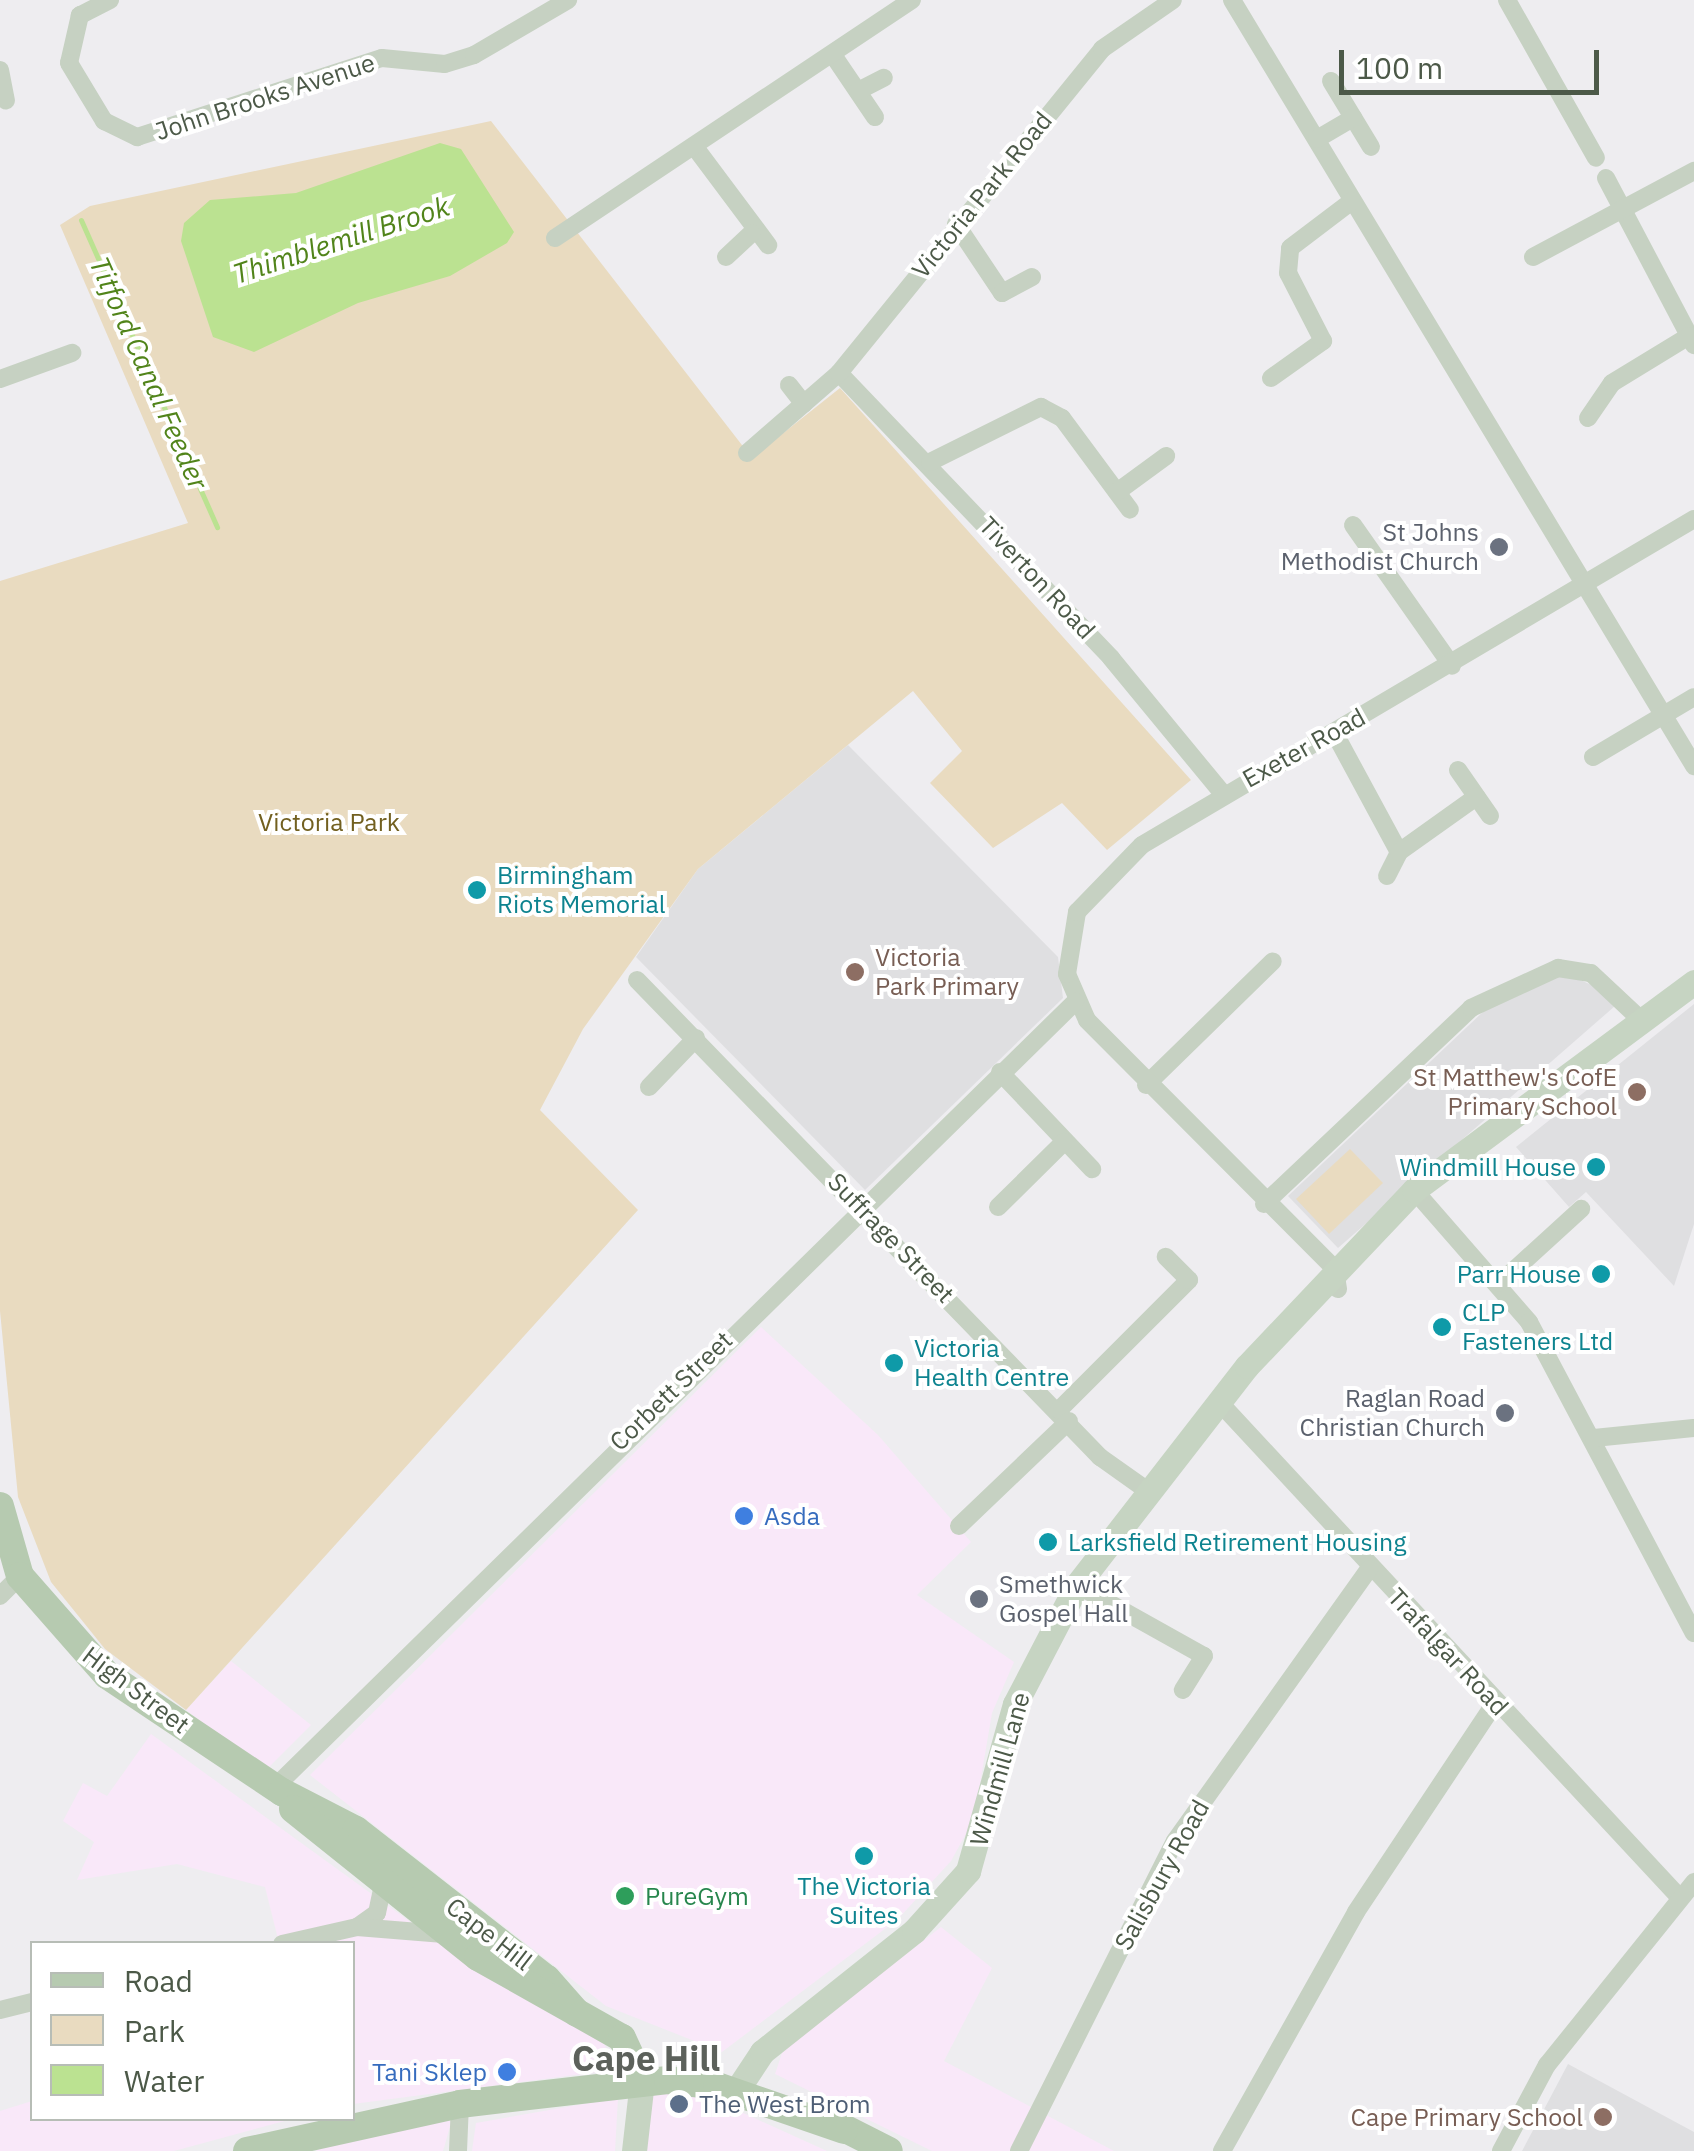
<!DOCTYPE html>
<style>
body{margin:0}
#map{position:relative;width:1694px;height:2151px;overflow:hidden;background:#eeedf0;font-family:"IBM Plex Sans",sans-serif}
div>[style]{position:absolute}
.commercial>*{inset:0;background:#f9e8f9}
.education>*{inset:0;background:#dfdfe1}
.green>*{inset:0;background:#e9dbc0}
.water>*{inset:0;background:#bbe291}
.stream>*{height:5px;margin:-2.5px;padding:0 2.5px;transform-origin:2.5px;border-radius:2.5px;background:#bbe291}
.street>*{height:18px;margin:-9px;padding:0 9px;transform-origin:9px;border-radius:9px;background:#c6d1c2}
.secondary>*{height:25px;margin:-12.5px;padding:0 12.5px;transform-origin:12.5px;border-radius:12.5px;background:#c6d4c2}
.primary>*{height:28px;margin:-14px;padding:0 14px;transform-origin:14px;border-radius:14px;background:#b6cab0}
.dots>*{width:28px;height:28px;translate:-50% -50%;box-sizing:border-box;border:5px solid #fff;border-radius:50%}
span{translate:-50% -50%;white-space:nowrap;text-align:center;line-height:1.15;-webkit-text-stroke:8px #fff;paint-order:stroke}
.street-label{font-size:25px;color:#4c5948}
.worship-label{font-size:25px;color:#5b616d}
.right{translate:-100% -50%;text-align:right}
.left{translate:0 -50%;text-align:left}
.park-label{font-size:25px;color:#726020}
.culture-label{font-size:25px;color:#0d838f}
.education-label{font-size:25px;color:#785e54}
.shop-label{font-size:25px;color:#366cbe}
.leisure-label{font-size:25px;color:#27864d}
.service-label{font-size:25px;color:#4e5e75}
.water-label{font-size:28px;color:#51841a;font-style:italic}
.district-label{font-size:35px;color:#5c615b;font-weight:700}
.legend{position:absolute;left:30px;top:1941px;width:325px;height:180px;box-sizing:border-box;background:#fff;border:2px solid #b7bdb6;margin:0;padding:12px 18px;list-style:none;font-size:30px;color:#4c5948}
.legend li{display:flex;align-items:center;gap:20px;height:50px}
.legend b{width:50px;border:2px solid #b7bdb6}
.scale{position:absolute;left:1339px;top:50px;width:260px;height:45px;box-sizing:border-box;border:5px solid #4c5948;border-top:0;padding-left:12px;font-size:30px;line-height:35px;white-space:nowrap;color:#4c5948;-webkit-text-stroke:8px #fff;paint-order:stroke}
</style>
<div id="map">
<div class="commercial">
<i style="clip-path:polygon(761px 1327px,878px 1435px,971px 1542px,917px 1595px,1014px 1662px,992px 1713px,974px 1819px,951px 1861px,898px 1919px,722px 2052px,606px 2006px,310px 1775px)"></i>
<i style="clip-path:polygon(231px 1661px,311px 1725px,266px 1770px,186px 1710px)"></i>
<i style="clip-path:polygon(151px 1734px,460px 1958px,604px 2044px,612px 2059px,597px 2072px,353px 2104px,352px 1944px,279px 1943px,265px 1887px,177px 1864px,77px 1880px,94px 1842px,63px 1821px,83px 1783px,107px 1796px)"></i>
<i style="clip-path:polygon(941px 1927px,992px 1968px,944px 2061px,1114px 2151px,932px 2151px,775px 2074px,783px 2050px)"></i>
<i style="clip-path:polygon(665px 2089px,719px 2102px,827px 2151px,647px 2151px,653px 2092px)"></i>
<i style="clip-path:polygon(618px 2098px,615px 2151px,472px 2151px,476px 2123px)"></i>
<i style="clip-path:polygon(32px 2101px,32px 2118px,292px 2119px,174px 2151px,0 2151px,0 2111px)"></i>
<i style="clip-path:polygon(452px 2119px,443px 2151px,316px 2151px,331px 2143px)"></i>
</div>
<div class="education">
<i style="clip-path:polygon(848px 745px,1058px 957px,1063px 998px,865px 1190px,636px 957px,698px 869px)"></i>
<i style="clip-path:polygon(1560px 971px,1623px 999px,1338px 1248px,1288px 1196px,1485px 1010px)"></i>
<i style="clip-path:polygon(1694px 1004px,1694px 1224px,1674px 1286px,1586px 1192px,1569px 1207px,1516px 1147px)"></i>
<i style="clip-path:polygon(1568px 2064px,1694px 2132px,1694px 2151px,1522px 2151px)"></i>
</div>
<div class="green">
<i style="clip-path:polygon(491px 121px,752px 458px,840px 388px,1191px 780px,1107px 850px,1062px 803px,993px 848px,930px 783px,962px 751px,913px 691px,698px 869px,583px 1029px,540px 1110px,638px 1210px,186px 1710px,105px 1649px,51px 1582px,18px 1497px,0 1311px,0 581px,188px 523px,60px 225px,90px 206px)"></i>
<i style="clip-path:polygon(1350px 1149px,1383px 1183px,1329px 1234px,1296px 1199px)"></i>
</div>
<div class="water">
<i style="clip-path:polygon(440px 143px,461px 149px,514px 232px,507px 243px,450px 276px,358px 303px,254px 352px,213px 337px,181px 241px,184px 223px,210px 200px,296px 193px)"></i>
</div>
<div class="stream">
<i style="left:81px;top:220px;width:336px;rotate:66.1deg"></i>
</div>
<div class="street">
<i style="left:110px;top:0;width:34px;rotate:153deg"></i>
<i style="left:80px;top:15px;width:49px;rotate:102.9deg"></i>
<i style="left:69px;top:63px;width:68px;rotate:58.9deg"></i>
<i style="left:104px;top:121px;width:37px;rotate:26deg"></i>
<i style="left:137px;top:137px;width:257px;rotate:-17.9deg"></i>
<i style="left:382px;top:58px;width:63px;rotate:5.4deg"></i>
<i style="left:445px;top:64px;width:30px;rotate:-17deg"></i>
<i style="left:474px;top:55px;width:109px;rotate:-30.3deg"></i>
<i style="left:1232px;top:0;width:895px;rotate:58.9deg"></i>
<i style="left:1507px;top:0;width:181px;rotate:60.6deg"></i>
<i style="left:833px;top:55px;width:75px;rotate:55.9deg"></i>
<i style="left:0;top:70px;width:31px;rotate:79deg"></i>
<i style="left:1331px;top:81px;width:77px;rotate:58.8deg"></i>
<i style="left:858px;top:91px;width:29px;rotate:-27deg"></i>
<i style="left:1317px;top:139px;width:42px;rotate:-30.3deg"></i>
<i style="left:694px;top:146px;width:124px;rotate:53.2deg"></i>
<i style="left:1606px;top:178px;width:189px;rotate:62.2deg"></i>
<i style="left:956px;top:224px;width:83px;rotate:56.3deg"></i>
<i style="left:1002px;top:293px;width:34px;rotate:-28deg"></i>
<i style="left:555px;top:238px;width:429px;rotate:-33.7deg"></i>
<i style="left:726px;top:257px;width:35px;rotate:-43deg"></i>
<i style="left:1533px;top:257px;width:183px;rotate:-28.1deg"></i>
<i style="left:839px;top:373px;width:394px;rotate:46.3deg"></i>
<i style="left:1111px;top:658px;width:176px;rotate:50.5deg"></i>
<i style="left:1271px;top:378px;width:64px;rotate:-35.4deg"></i>
<i style="left:1323px;top:341px;width:76px;rotate:-117.2deg"></i>
<i style="left:1288px;top:273px;width:25px;rotate:-85deg"></i>
<i style="left:1290px;top:248px;width:78px;rotate:-37.2deg"></i>
<i style="left:0;top:379px;width:77px;rotate:-19.9deg"></i>
<i style="left:789px;top:385px;width:24px;rotate:52deg"></i>
<i style="left:1588px;top:418px;width:42px;rotate:-55.6deg"></i>
<i style="left:1612px;top:383px;width:90px;rotate:-31.4deg"></i>
<i style="left:747px;top:453px;width:122px;rotate:-41deg"></i>
<i style="left:839px;top:373px;width:417px;rotate:-50.9deg"></i>
<i style="left:1102px;top:49px;width:86px;rotate:-34.6deg"></i>
<i style="left:930px;top:462px;width:124px;rotate:-26.4deg"></i>
<i style="left:1041px;top:407px;width:24px;rotate:28deg"></i>
<i style="left:1062px;top:418px;width:114px;rotate:53.5deg"></i>
<i style="left:1117px;top:492px;width:61px;rotate:-36.3deg"></i>
<i style="left:1353px;top:525px;width:172px;rotate:54.9deg"></i>
<i style="left:1334px;top:732px;width:136px;rotate:61.6deg"></i>
<i style="left:1593px;top:757px;width:117px;rotate:-30.7deg"></i>
<i style="left:1458px;top:770px;width:56px;rotate:55.2deg"></i>
<i style="left:1387px;top:876px;width:27px;rotate:-63deg"></i>
<i style="left:1399px;top:852px;width:95px;rotate:-35.5deg"></i>
<i style="left:637px;top:980px;width:665px;rotate:45.85deg"></i>
<i style="left:1100px;top:1457px;width:59px;rotate:35.3deg"></i>
<i style="left:1000px;top:1072px;width:134px;rotate:46.5deg"></i>
<i style="left:1146px;top:1085px;width:177px;rotate:-44.3deg"></i>
<i style="left:649px;top:1087px;width:68px;rotate:-46.2deg"></i>
<i style="left:1414px;top:1190px;width:175px;rotate:48.9deg"></i>
<i style="left:1529px;top:1322px;width:352px;rotate:62.1deg"></i>
<i style="left:1264px;top:1204px;width:285px;rotate:-43.4deg"></i>
<i style="left:1471px;top:1008px;width:96px;rotate:-24.7deg"></i>
<i style="left:1558px;top:968px;width:33px;rotate:9deg"></i>
<i style="left:1591px;top:973px;width:66px;rotate:43.2deg"></i>
<i style="left:998px;top:1207px;width:93px;rotate:-44.6deg"></i>
<i style="left:1500px;top:1283px;width:110px;rotate:-42.4deg"></i>
<i style="left:1338px;top:1289px;width:20px;rotate:-99deg"></i>
<i style="left:1335px;top:1269px;width:351px;rotate:-134.9deg"></i>
<i style="left:1087px;top:1020px;width:50px;rotate:-113.5deg"></i>
<i style="left:1067px;top:974px;width:63px;rotate:-80.8deg"></i>
<i style="left:1077px;top:912px;width:93px;rotate:-45.9deg"></i>
<i style="left:1142px;top:845px;width:641px;rotate:-30.57deg"></i>
<i style="left:1220px;top:1403px;width:676px;rotate:47.1deg"></i>
<i style="left:1059px;top:1410px;width:184px;rotate:-45deg"></i>
<i style="left:1189px;top:1280px;width:33px;rotate:-135deg"></i>
<i style="left:1594px;top:1438px;width:100px;rotate:-5.7deg"></i>
<i style="left:959px;top:1526px;width:152px;rotate:-43.7deg"></i>
<i style="left:1077px;top:1585px;width:145px;rotate:29.2deg"></i>
<i style="left:1204px;top:1656px;width:40px;rotate:122deg"></i>
<i style="left:0;top:1596px;width:28px;rotate:-45deg"></i>
<i style="left:275px;top:1787px;width:1121px;rotate:-44.46deg"></i>
<i style="left:357px;top:1927px;width:24px;rotate:-35deg"></i>
<i style="left:377px;top:1913px;width:33px;rotate:-78deg"></i>
<i style="left:282px;top:1944px;width:77px;rotate:-12.8deg"></i>
<i style="left:357px;top:1927px;width:87px;rotate:4.6deg"></i>
<i style="left:0;top:2010px;width:33px;rotate:-14deg"></i>
<i style="left:458px;top:2151px;width:47px;rotate:-87.6deg"></i>
<i style="left:1019px;top:2151px;width:347px;rotate:-63.3deg"></i>
<i style="left:1175px;top:1841px;width:334px;rotate:-54.5deg"></i>
<i style="left:1222px;top:2151px;width:274px;rotate:-60.7deg"></i>
<i style="left:1356px;top:1912px;width:251px;rotate:-56.4deg"></i>
<i style="left:1501px;top:2151px;width:98px;rotate:-61.9deg"></i>
<i style="left:1547px;top:2065px;width:235px;rotate:-51.2deg"></i>
</div>
<div class="secondary">
<i style="left:735px;top:2093px;width:49px;rotate:-56.6deg"></i>
<i style="left:762px;top:2052px;width:194px;rotate:-38.5deg"></i>
<i style="left:914px;top:1931px;width:81px;rotate:-48deg"></i>
<i style="left:968px;top:1871px;width:173px;rotate:-74.3deg"></i>
<i style="left:1015px;top:1704px;width:134px;rotate:-62.5deg"></i>
<i style="left:1077px;top:1585px;width:277px;rotate:-52.2deg"></i>
<i style="left:1247px;top:1366px;width:243px;rotate:-46.5deg"></i>
<i style="left:1414px;top:1190px;width:349px;rotate:-36.6deg"></i>
<i style="left:634px;top:2151px;width:70px;rotate:-83.5deg"></i>
</div>
<div class="primary">
<i style="left:0;top:1506px;width:73px;rotate:74.1deg"></i>
<i style="left:20px;top:1576px;width:132px;rotate:48.7deg"></i>
<i style="left:107px;top:1675px;width:211px;rotate:33.8deg"></i>
<i style="left:282px;top:1792px;width:83px;rotate:27.2deg"></i>
<i style="left:356px;top:1830px;width:242px;rotate:38deg"></i>
<i style="left:547px;top:1979px;width:45px;rotate:48.6deg"></i>
<i style="left:293px;top:1809px;width:237px;rotate:38.7deg"></i>
<i style="left:478px;top:1957px;width:165px;rotate:29.4deg"></i>
<i style="left:622px;top:2038px;width:47px;rotate:65.1deg"></i>
<i style="left:828px;top:2120px;width:68px;rotate:26.9deg"></i>
<i style="left:247px;top:2151px;width:218px;rotate:-12.4deg"></i>
<i style="left:460px;top:2104px;width:209px;rotate:-6.6deg"></i>
<i style="left:668px;top:2080px;width:49px;rotate:7deg"></i>
<i style="left:717px;top:2086px;width:134px;rotate:19.1deg"></i>
</div>
<div class="dots">
<i style="left:1499px;top:547px;background:#6b7280"></i>
<i style="left:477px;top:890px;background:#0f9aa8"></i>
<i style="left:855px;top:972px;background:#8d6e63"></i>
<i style="left:1637px;top:1092px;background:#8d6e63"></i>
<i style="left:1596px;top:1167px;background:#0f9aa8"></i>
<i style="left:1601px;top:1274px;background:#0f9aa8"></i>
<i style="left:1442px;top:1327px;background:#0f9aa8"></i>
<i style="left:894px;top:1363px;background:#0f9aa8"></i>
<i style="left:1505px;top:1413px;background:#6b7280"></i>
<i style="left:744px;top:1516px;background:#3f7fe0"></i>
<i style="left:1048px;top:1542px;background:#0f9aa8"></i>
<i style="left:979px;top:1599px;background:#6b7280"></i>
<i style="left:864px;top:1856px;background:#0f9aa8"></i>
<i style="left:625px;top:1896px;background:#2e9e5b"></i>
<i style="left:507px;top:2072px;background:#3f7fe0"></i>
<i style="left:679px;top:2104px;background:#5c6f8a"></i>
<i style="left:1603px;top:2117px;background:#8d6e63"></i>
</div>
<div class="street-label">
<span style="left:265px;top:97px;rotate:-18deg">John Brooks Avenue</span>
<span style="left:982px;top:195px;rotate:-51deg">Victoria Park Road</span>
<span style="left:1037px;top:578px;rotate:47deg">Tiverton Road</span>
<span style="left:1304px;top:748px;rotate:-29deg">Exeter Road</span>
<span style="left:891px;top:1238px;rotate:46deg">Suffrage Street</span>
<span style="left:671px;top:1391px;rotate:-44deg">Corbett Street</span>
<span style="left:1448px;top:1652px;rotate:47deg">Trafalgar Road</span>
<span style="left:136px;top:1690px;rotate:37deg">High Street</span>
<span style="left:1000px;top:1769px;rotate:-74deg">Windmill Lane</span>
<span style="left:1162px;top:1875px;rotate:-61deg">Salisbury Road</span>
<span style="left:489px;top:1934px;rotate:38deg">Cape Hill</span>
</div>
<div class="worship-label">
<span class="right" style="left:1479px;top:547px">St Johns<br>Methodist Church</span>
<span class="right" style="left:1485px;top:1413px">Raglan Road<br>Christian Church</span>
<span class="left" style="left:999px;top:1599px">Smethwick<br>Gospel Hall</span>
</div>
<div class="park-label">
<span style="left:329px;top:822px">Victoria Park</span>
</div>
<div class="culture-label">
<span class="left" style="left:497px;top:890px">Birmingham<br>Riots Memorial</span>
<span class="right" style="left:1576px;top:1167px">Windmill House</span>
<span class="right" style="left:1581px;top:1274px">Parr House</span>
<span class="left" style="left:1462px;top:1327px">CLP<br>Fasteners Ltd</span>
<span class="left" style="left:914px;top:1363px">Victoria<br>Health Centre</span>
<span class="left" style="left:1068px;top:1542px">Larksfield Retirement Housing</span>
<span style="left:864px;top:1901px">The Victoria<br>Suites</span>
</div>
<div class="education-label">
<span class="left" style="left:875px;top:972px">Victoria<br>Park Primary</span>
<span class="right" style="left:1617px;top:1092px">St Matthew's CofE<br>Primary School</span>
<span class="right" style="left:1583px;top:2117px">Cape Primary School</span>
</div>
<div class="shop-label">
<span class="left" style="left:764px;top:1516px">Asda</span>
<span class="right" style="left:487px;top:2072px">Tani Sklep</span>
</div>
<div class="leisure-label">
<span class="left" style="left:645px;top:1896px">PureGym</span>
</div>
<div class="service-label">
<span class="left" style="left:699px;top:2104px">The West Brom</span>
</div>
<div class="water-label">
<span style="left:341px;top:240px;rotate:-18deg">Thimblemill Brook</span>
<span style="left:149px;top:373px;rotate:66deg">Titford Canal Feeder</span>
</div>
<div class="district-label">
<span style="left:646px;top:2058px">Cape Hill</span>
</div>
<ul class="legend">
<li><b style="height:12px;background:#b6cab0"></b>Road</li>
<li><b style="height:28px;background:#e9dbc0"></b>Park</li>
<li><b style="height:28px;background:#bbe291"></b>Water</li>
</ul>
<div class="scale">100 m</div>
</div>
